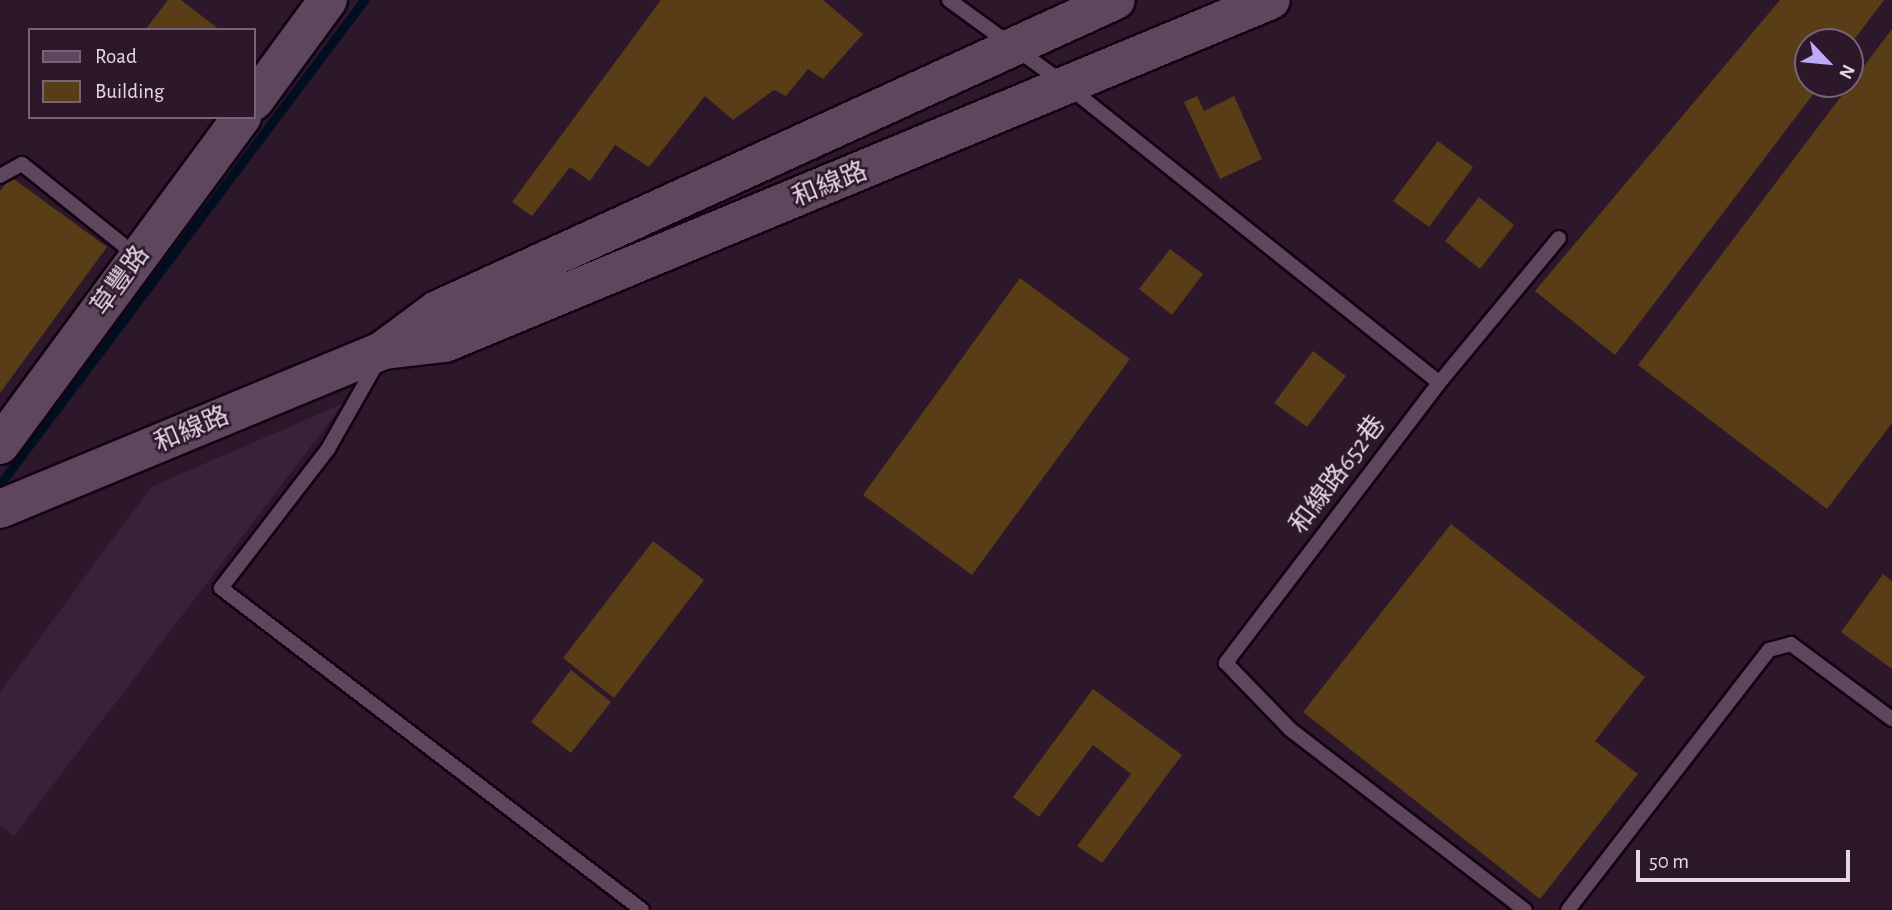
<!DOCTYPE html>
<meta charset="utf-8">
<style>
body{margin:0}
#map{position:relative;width:1892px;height:910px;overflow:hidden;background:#2c172b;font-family:"Alegreya Sans","Noto Sans TC",sans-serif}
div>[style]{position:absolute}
.built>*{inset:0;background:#3a2139}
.stream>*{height:9px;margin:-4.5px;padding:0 4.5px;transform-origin:4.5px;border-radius:4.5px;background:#010e20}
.building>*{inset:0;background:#593d16}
.roads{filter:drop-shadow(2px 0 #130313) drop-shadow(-2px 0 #130313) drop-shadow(0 2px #130313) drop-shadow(0 -2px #130313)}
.lane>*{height:14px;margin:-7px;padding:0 7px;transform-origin:7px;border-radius:7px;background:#5e475d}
.secondary>*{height:38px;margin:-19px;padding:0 19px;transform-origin:19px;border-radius:19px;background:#5e475d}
span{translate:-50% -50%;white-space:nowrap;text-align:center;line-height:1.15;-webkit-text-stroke:5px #2c172b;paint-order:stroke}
.street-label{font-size:26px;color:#e5d7e4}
.legend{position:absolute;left:28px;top:28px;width:228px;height:91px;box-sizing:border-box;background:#2c172b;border:2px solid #766475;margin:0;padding:9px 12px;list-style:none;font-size:21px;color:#e5d7e4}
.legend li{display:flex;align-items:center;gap:14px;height:35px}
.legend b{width:35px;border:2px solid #766475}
.north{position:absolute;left:1794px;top:28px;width:70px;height:70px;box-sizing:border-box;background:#2c172b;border:2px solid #766475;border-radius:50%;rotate:116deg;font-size:19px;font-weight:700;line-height:28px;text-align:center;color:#e5d7e4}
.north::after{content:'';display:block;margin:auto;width:24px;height:32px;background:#bbaaf6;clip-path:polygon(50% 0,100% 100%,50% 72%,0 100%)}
.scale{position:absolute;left:1636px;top:850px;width:214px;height:32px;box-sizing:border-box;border:4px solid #e5d7e4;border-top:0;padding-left:9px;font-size:21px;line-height:24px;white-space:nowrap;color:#e5d7e4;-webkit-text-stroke:5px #2c172b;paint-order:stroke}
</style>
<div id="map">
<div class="built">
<i style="clip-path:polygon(344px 403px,14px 836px,0 826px,0 692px,151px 487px)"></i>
</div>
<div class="stream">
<i style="left:0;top:484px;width:606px;rotate:-53.05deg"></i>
</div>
<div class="building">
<i style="clip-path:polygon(168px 0,181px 0,220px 30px,145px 30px)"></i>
<i style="clip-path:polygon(661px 0,823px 0,863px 34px,823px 79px,808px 69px,786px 96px,774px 90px,733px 120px,705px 96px,649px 167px,615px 145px,590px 181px,570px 167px,532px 216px,512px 202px)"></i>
<i style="clip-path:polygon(1780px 0,1884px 0,1850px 45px,1808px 42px,1808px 84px,1821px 84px,1615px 355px,1535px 291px)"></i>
<i style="clip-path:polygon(1892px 29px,1892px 423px,1827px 509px,1638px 365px)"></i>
<i style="clip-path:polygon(1197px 96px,1204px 111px,1234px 96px,1262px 159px,1220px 179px,1184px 102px)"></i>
<i style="clip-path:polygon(1438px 141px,1473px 167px,1429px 227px,1393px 201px)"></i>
<i style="clip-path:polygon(11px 177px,107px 247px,0 393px,0 191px)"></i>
<i style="clip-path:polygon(1479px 197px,1514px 225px,1480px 269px,1445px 241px)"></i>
<i style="clip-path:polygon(1170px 249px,1203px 274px,1172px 315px,1139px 289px)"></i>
<i style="clip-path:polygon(1020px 278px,1130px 359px,972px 575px,863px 495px)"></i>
<i style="clip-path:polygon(1313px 351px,1346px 376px,1307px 427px,1274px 403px)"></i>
<i style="clip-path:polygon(1451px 524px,1645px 677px,1595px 741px,1638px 774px,1540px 899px,1303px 712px)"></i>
<i style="clip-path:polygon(653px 541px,704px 580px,614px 698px,563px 658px)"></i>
<i style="clip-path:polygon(1883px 574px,1892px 581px,1892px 669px,1841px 632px)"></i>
<i style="clip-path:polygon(571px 670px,611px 702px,571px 753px,531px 722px)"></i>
<i style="clip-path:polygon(1093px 689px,1182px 755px,1102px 863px,1077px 846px,1131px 774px,1093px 745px,1039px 817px,1013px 797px)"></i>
</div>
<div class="roads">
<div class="lane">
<i style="left:949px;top:0;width:150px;rotate:36deg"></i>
<i style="left:1070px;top:88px;width:472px;rotate:38.6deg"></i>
<i style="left:1439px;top:383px;width:352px;rotate:127.3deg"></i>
<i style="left:1226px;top:663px;width:93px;rotate:45.9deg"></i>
<i style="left:1291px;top:730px;width:295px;rotate:37.6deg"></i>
<i style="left:0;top:176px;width:25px;rotate:-29deg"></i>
<i style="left:22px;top:164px;width:149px;rotate:38.7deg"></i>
<i style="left:378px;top:361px;width:101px;rotate:119.6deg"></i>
<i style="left:328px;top:449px;width:175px;rotate:127.6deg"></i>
<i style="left:221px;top:588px;width:530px;rotate:37.41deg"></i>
<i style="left:1439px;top:383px;width:188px;rotate:-50.4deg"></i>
<i style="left:1568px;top:910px;width:329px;rotate:-52.3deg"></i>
<i style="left:1769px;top:650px;width:23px;rotate:-15deg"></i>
<i style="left:1791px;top:644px;width:126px;rotate:36.6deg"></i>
</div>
<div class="secondary">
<i style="left:254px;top:101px;width:125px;rotate:-53.8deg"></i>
<i style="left:385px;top:350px;width:60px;rotate:-6.7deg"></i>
<i style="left:445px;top:343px;width:894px;rotate:-22.55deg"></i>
<i style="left:0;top:445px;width:408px;rotate:-53.6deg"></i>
<i style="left:0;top:509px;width:415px;rotate:-22.5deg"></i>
<i style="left:383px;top:350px;width:67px;rotate:-36.5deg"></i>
<i style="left:437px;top:310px;width:746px;rotate:-24.54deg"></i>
</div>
</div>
<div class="street-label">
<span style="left:830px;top:185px;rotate:-22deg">和線路</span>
<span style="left:121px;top:281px;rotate:-54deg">草豐路</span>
<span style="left:192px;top:430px;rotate:-23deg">和線路</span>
<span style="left:1338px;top:475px;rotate:-53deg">和線路652巷</span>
</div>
<ul class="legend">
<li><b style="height:9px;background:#5e475d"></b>Road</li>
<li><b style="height:19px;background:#593d16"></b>Building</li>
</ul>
<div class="north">N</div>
<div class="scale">50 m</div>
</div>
